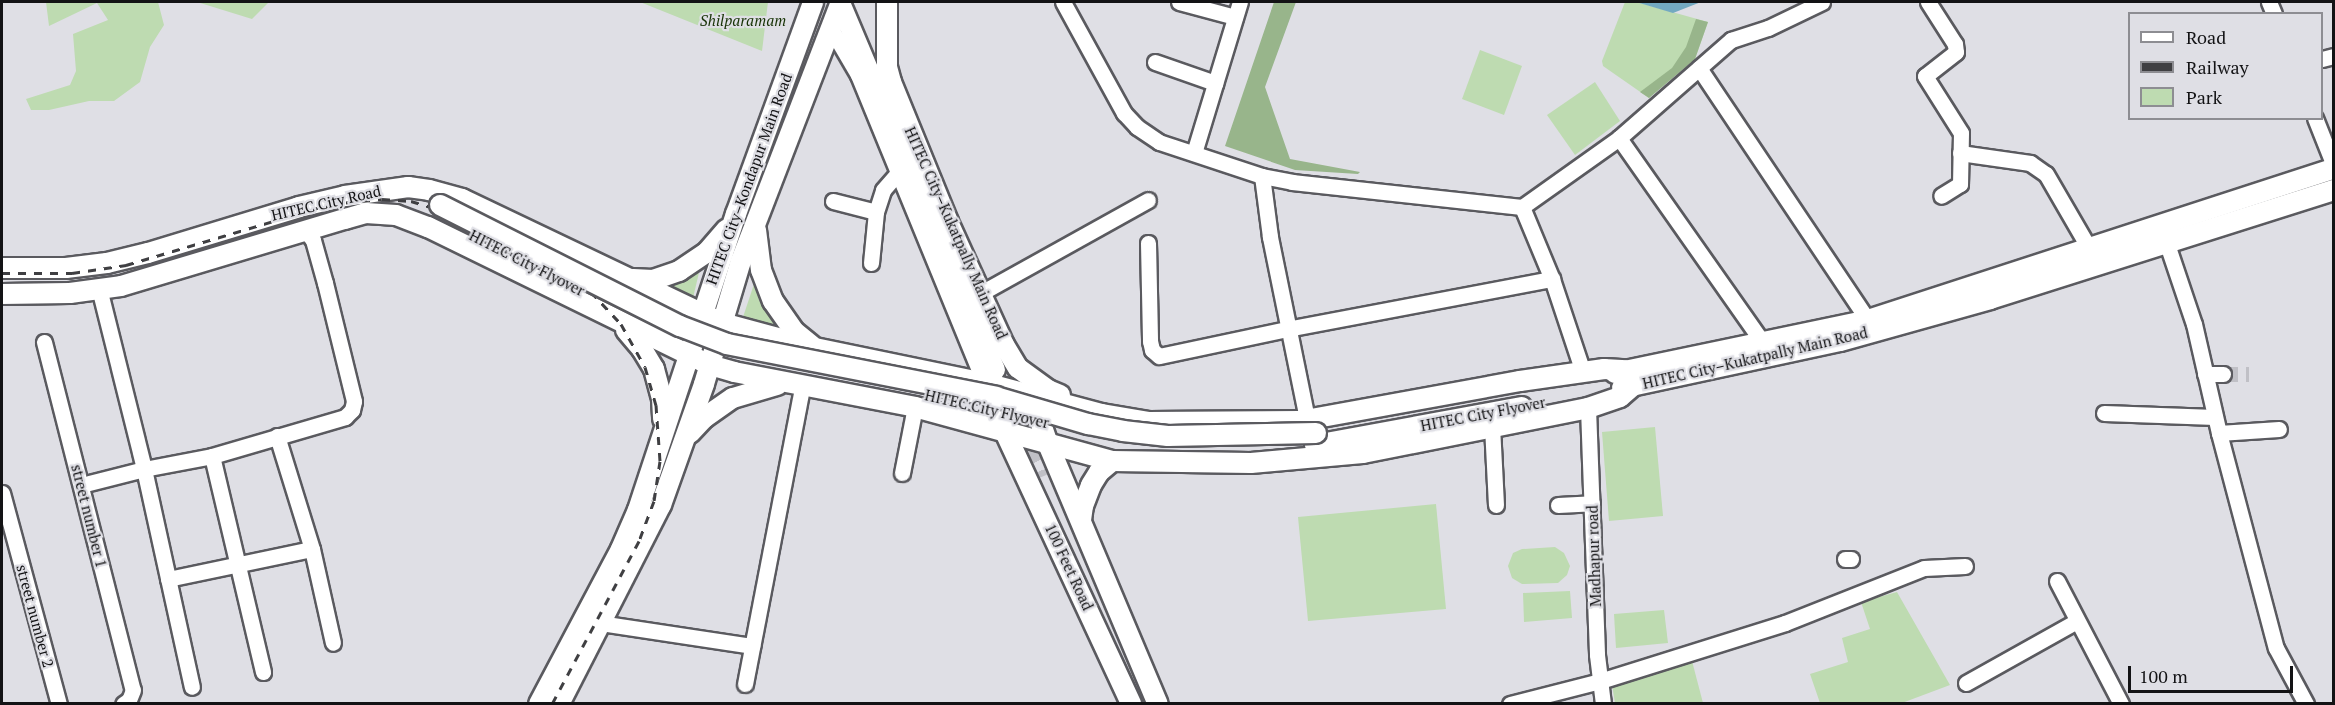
<!DOCTYPE html>
<meta charset="utf-8">
<style>
body{margin:0}
#map{position:relative;width:2335px;height:705px;overflow:hidden;background:#dfdfe5;font-family:"PT Serif",serif}
div>[style]{position:absolute}
.green>*{inset:0;background:#bedbb1}
.forest>*{inset:0;background:#98b58b}
.water>*{inset:0;background:#73a9c1}
.minor-tunnel>*{height:15px;margin-top:-7.5px;transform-origin:0;background:repeating-linear-gradient(90deg,#c0c0c6 0 15px,transparent 0 23px)}
.major-tunnel>*{height:20px;margin-top:-10px;transform-origin:0;background:repeating-linear-gradient(90deg,#c0c0c6 0 20px,transparent 0 30px)}
.roads{filter:drop-shadow(2px 0 #5a5a5f) drop-shadow(-2px 0 #5a5a5f) drop-shadow(0 2px #5a5a5f) drop-shadow(0 -2px #5a5a5f)}
.minor>*{height:15px;margin:-7.5px;padding:0 7.5px;transform-origin:7.5px;border-radius:7.5px;background:#fff}
.major>*{height:20px;margin:-10px;padding:0 10px;transform-origin:10px;border-radius:10px;background:#fff}
.rail>*{height:3px;margin-top:-1.5px;transform-origin:0;background:repeating-linear-gradient(90deg,#3f3f42 0 8px,transparent 0 16px)}
.bridges{filter:drop-shadow(2px 0 #5a5a5f) drop-shadow(-2px 0 #5a5a5f) drop-shadow(0 2px #5a5a5f) drop-shadow(0 -2px #5a5a5f)}
.major-bridge>*{height:20px;margin:-10px;padding:0 10px;transform-origin:10px;border-radius:10px;background:#fff}
span{translate:-50% -50%;white-space:nowrap;text-align:center;line-height:1.15;-webkit-text-stroke:4.5px #dfdfe5;paint-order:stroke}
.park-label{font-size:15px;color:#183306;font-style:italic}
.street-label{font-size:15px;color:#131315}
.frame{position:absolute;inset:0;border:3px solid #131315;pointer-events:none}
.legend{position:absolute;left:2128px;top:12px;width:195px;height:108px;box-sizing:border-box;background:#dfdfe5;border:2px solid #8d8d92;margin:0;padding:8px 10px;list-style:none;font-size:18px;color:#131315}
.legend li{display:flex;align-items:center;gap:12px;height:30px}
.legend b{width:30px;border:2px solid #8d8d92}
.scale{position:absolute;left:2128px;top:666px;width:165px;height:27px;box-sizing:border-box;border:3px solid #131315;border-top:0;padding-left:8px;font-size:18px;line-height:21px;white-space:nowrap;color:#131315;-webkit-text-stroke:4px #dfdfe5;paint-order:stroke}
</style>
<div id="map">
<div class="green">
<i style="clip-path:polygon(46px 2px,158px 2px,164px 25px,150px 47px,140px 82px,114px 101px,89px 101px,49px 110px,31px 110px,26px 99px,70px 85px,76px 71px,73px 34px,108px 20px,97px 3px,49px 26px)"></i>
<i style="clip-path:polygon(197px 2px,269px 2px,252px 19px)"></i>
<i style="clip-path:polygon(640px 2px,768px 2px,762px 51px)"></i>
<i style="clip-path:polygon(1625px 2px,1636px 2px,1708px 22px,1695px 59px,1649px 98px,1603px 66px,1602px 61px)"></i>
<i style="clip-path:polygon(1480px 50px,1522px 66px,1504px 115px,1462px 99px)"></i>
<i style="clip-path:polygon(1595px 82px,1620px 121px,1575px 155px,1547px 115px)"></i>
<i style="clip-path:polygon(701px 264px,693px 298px,663px 284px)"></i>
<i style="clip-path:polygon(755px 281px,759px 300px,776px 326px,743px 317px)"></i>
<i style="clip-path:polygon(1655px 427px,1663px 516px,1609px 521px,1602px 432px)"></i>
<i style="clip-path:polygon(1436px 504px,1446px 609px,1308px 621px,1298px 517px)"></i>
<i style="clip-path:polygon(1555px 547px,1564px 553px,1570px 566px,1567px 575px,1558px 583px,1522px 584px,1512px 578px,1508px 566px,1513px 553px,1522px 549px)"></i>
<i style="clip-path:polygon(1570px 591px,1572px 618px,1524px 622px,1523px 593px)"></i>
<i style="clip-path:polygon(1897px 592px,1950px 685px,1902px 703px,1820px 703px,1810px 674px,1848px 662px,1842px 638px,1870px 629px,1861px 602px)"></i>
<i style="clip-path:polygon(1664px 610px,1668px 643px,1616px 648px,1614px 614px)"></i>
<i style="clip-path:polygon(1692px 661px,1703px 703px,1615px 703px,1612px 685px)"></i>
</div>
<div class="forest">
<i style="clip-path:polygon(1274px 2px,1296px 2px,1265px 87px,1290px 159px,1360px 172px,1358px 174px,1295px 170px,1225px 146px)"></i>
<i style="clip-path:polygon(1696px 19px,1708px 22px,1695px 59px,1649px 98px,1640px 92px,1672px 68px,1686px 47px)"></i>
</div>
<div class="water">
<i style="clip-path:polygon(1636px 2px,1701px 2px,1673px 13px)"></i>
</div>
<div class="minor-tunnel">
<i style="left:2223px;top:374px;width:26px"></i>
</div>
<div class="major-tunnel">
<i style="left:1003px;top:389px;width:96px;rotate:66.6deg"></i>
</div>
<div class="roads">
<div class="minor">
<i style="left:1063px;top:2px;width:127px;rotate:61.2deg"></i>
<i style="left:1124px;top:113px;width:19px;rotate:47deg"></i>
<i style="left:1137px;top:127px;width:27px;rotate:34deg"></i>
<i style="left:1159px;top:142px;width:108px;rotate:18.3deg"></i>
<i style="left:1262px;top:176px;width:31px;rotate:11deg"></i>
<i style="left:1292px;top:182px;width:231px;rotate:6.2deg"></i>
<i style="left:1522px;top:207px;width:119px;rotate:-35.4deg"></i>
<i style="left:1619px;top:138px;width:149px;rotate:-41.2deg"></i>
<i style="left:1731px;top:40px;width:39px;rotate:-18deg"></i>
<i style="left:1768px;top:28px;width:60px;rotate:-25.7deg"></i>
<i style="left:1179px;top:2px;width:58px;rotate:15deg"></i>
<i style="left:1928px;top:2px;width:50px;rotate:57.3deg"></i>
<i style="left:1955px;top:44px;width:8px;rotate:83deg"></i>
<i style="left:1956px;top:52px;width:39px;rotate:142deg"></i>
<i style="left:1925px;top:76px;width:67px;rotate:57.7deg"></i>
<i style="left:1961px;top:133px;width:51px;rotate:91.1deg"></i>
<i style="left:1960px;top:184px;width:22px;rotate:148deg"></i>
<i style="left:2269px;top:2px;width:13px;rotate:67deg"></i>
<i style="left:830px;top:27px;width:56px;rotate:59.7deg"></i>
<i style="left:858px;top:75px;width:319px;rotate:67.7deg"></i>
<i style="left:2322px;top:59px;width:12px;rotate:-14deg"></i>
<i style="left:1155px;top:62px;width:64px;rotate:19.3deg"></i>
<i style="left:1699px;top:68px;width:303px;rotate:56.2deg"></i>
<i style="left:2315px;top:118px;width:52px;rotate:68.4deg"></i>
<i style="left:1619px;top:138px;width:251px;rotate:54.9deg"></i>
<i style="left:1194px;top:153px;width:158px;rotate:-73.1deg"></i>
<i style="left:1960px;top:153px;width:71px;rotate:8.1deg"></i>
<i style="left:2030px;top:163px;width:19px;rotate:35deg"></i>
<i style="left:2046px;top:174px;width:88px;rotate:59.9deg"></i>
<i style="left:1262px;top:176px;width:62px;rotate:82.5deg"></i>
<i style="left:1270px;top:237px;width:186px;rotate:78.5deg"></i>
<i style="left:833px;top:201px;width:44px;rotate:14.3deg"></i>
<i style="left:1522px;top:207px;width:78px;rotate:67.4deg"></i>
<i style="left:1552px;top:279px;width:98px;rotate:71.6deg"></i>
<i style="left:1148px;top:243px;width:98px;rotate:88.8deg"></i>
<i style="left:1150px;top:341px;width:9px;rotate:77deg"></i>
<i style="left:1152px;top:350px;width:9px;rotate:41deg"></i>
<i style="left:1159px;top:356px;width:131px;rotate:-11.9deg"></i>
<i style="left:1287px;top:329px;width:270px;rotate:-10.7deg"></i>
<i style="left:2167px;top:244px;width:84px;rotate:71.4deg"></i>
<i style="left:2194px;top:324px;width:112px;rotate:77.1deg"></i>
<i style="left:2219px;top:433px;width:222px;rotate:75.2deg"></i>
<i style="left:2276px;top:648px;width:64px;rotate:61.8deg"></i>
<i style="left:871px;top:263px;width:51px;rotate:-84.4deg"></i>
<i style="left:876px;top:212px;width:23px;rotate:-72deg"></i>
<i style="left:883px;top:190px;width:23px;rotate:-49deg"></i>
<i style="left:99px;top:288px;width:187px;rotate:76deg"></i>
<i style="left:144px;top:469px;width:223px;rotate:77.6deg"></i>
<i style="left:981px;top:293px;width:191px;rotate:-29.1deg"></i>
<i style="left:44px;top:342px;width:359px;rotate:75.7deg"></i>
<i style="left:133px;top:690px;width:11px;rotate:112deg"></i>
<i style="left:129px;top:700px;width:7px;rotate:146deg"></i>
<i style="left:2205px;top:374px;width:18px"></i>
<i style="left:1588px;top:408px;width:247px;rotate:87.9deg"></i>
<i style="left:1597px;top:655px;width:49px;rotate:83deg"></i>
<i style="left:2104px;top:413px;width:111px;rotate:2.1deg"></i>
<i style="left:1492px;top:426px;width:79px;rotate:87.1deg"></i>
<i style="left:2219px;top:433px;width:60px;rotate:-3.8deg"></i>
<i style="left:277px;top:436px;width:118px;rotate:72.8deg"></i>
<i style="left:312px;top:549px;width:96px;rotate:77.4deg"></i>
<i style="left:212px;top:456px;width:222px;rotate:76.7deg"></i>
<i style="left:902px;top:473px;width:67px;rotate:-78.9deg"></i>
<i style="left:89px;top:483px;width:57px;rotate:-14.3deg"></i>
<i style="left:144px;top:469px;width:69px;rotate:-10.8deg"></i>
<i style="left:212px;top:456px;width:139px;rotate:-16.3deg"></i>
<i style="left:345px;top:417px;width:10px;rotate:-45deg"></i>
<i style="left:352px;top:410px;width:9px;rotate:-77deg"></i>
<i style="left:354px;top:401px;width:122px;rotate:-103.8deg"></i>
<i style="left:325px;top:283px;width:45px;rotate:-105.6deg"></i>
<i style="left:313px;top:240px;width:13px;rotate:-129deg"></i>
<i style="left:2px;top:493px;width:219px;rotate:74.9deg"></i>
<i style="left:1558px;top:505px;width:34px;rotate:-3deg"></i>
<i style="left:1845px;top:559px;width:6px"></i>
<i style="left:168px;top:579px;width:147px;rotate:-11.8deg"></i>
<i style="left:2057px;top:581px;width:139px;rotate:62.5deg"></i>
<i style="left:600px;top:623px;width:154px;rotate:8.6deg"></i>
<i style="left:1966px;top:683px;width:127px;rotate:-29.2deg"></i>
<i style="left:745px;top:684px;width:306px;rotate:-79.1deg"></i>
<i style="left:1510px;top:704px;width:93px;rotate:-14.3deg"></i>
<i style="left:1600px;top:681px;width:194px;rotate:-17.4deg"></i>
<i style="left:1785px;top:623px;width:149px;rotate:-21.6deg"></i>
<i style="left:1924px;top:568px;width:41px;rotate:-2.8deg"></i>
</div>
<div class="major">
<i style="left:887px;top:2px;width:65px;rotate:90deg"></i>
<i style="left:887px;top:67px;width:16px;rotate:75deg"></i>
<i style="left:891px;top:82px;width:151px;rotate:67.8deg"></i>
<i style="left:948px;top:222px;width:135px;rotate:65.5deg"></i>
<i style="left:1004px;top:345px;width:27px;rotate:59deg"></i>
<i style="left:1018px;top:368px;width:37px;rotate:36deg"></i>
<i style="left:1048px;top:390px;width:13px;rotate:23deg"></i>
<i style="left:840px;top:3px;width:398px;rotate:67.1deg"></i>
<i style="left:756px;top:230px;width:40px;rotate:82.9deg"></i>
<i style="left:761px;top:270px;width:33px;rotate:69deg"></i>
<i style="left:773px;top:301px;width:38px;rotate:55deg"></i>
<i style="left:795px;top:332px;width:21px;rotate:39deg"></i>
<i style="left:2px;top:268px;width:64px"></i>
<i style="left:66px;top:268px;width:41px;rotate:-7deg"></i>
<i style="left:107px;top:263px;width:42px;rotate:-13.7deg"></i>
<i style="left:148px;top:253px;width:158px;rotate:-16.9deg"></i>
<i style="left:299px;top:207px;width:47px;rotate:-13.4deg"></i>
<i style="left:345px;top:196px;width:64px;rotate:-8.1deg"></i>
<i style="left:408px;top:187px;width:21px;rotate:8deg"></i>
<i style="left:429px;top:190px;width:34px;rotate:15deg"></i>
<i style="left:462px;top:199px;width:288px;rotate:25.5deg"></i>
<i style="left:722px;top:323px;width:96px;rotate:15deg"></i>
<i style="left:815px;top:348px;width:178px;rotate:11.7deg"></i>
<i style="left:989px;top:384px;width:117px;rotate:14.9deg"></i>
<i style="left:1102px;top:414px;width:48px;rotate:9.7deg"></i>
<i style="left:1149px;top:422px;width:151px;rotate:-0.4deg"></i>
<i style="left:1300px;top:421px;width:224px;rotate:-10.3deg"></i>
<i style="left:1520px;top:381px;width:85px;rotate:-8.1deg"></i>
<i style="left:1604px;top:369px;width:22px;rotate:3deg"></i>
<i style="left:633px;top:279px;width:20px;rotate:3deg"></i>
<i style="left:653px;top:280px;width:28px;rotate:-19deg"></i>
<i style="left:679px;top:271px;width:34px;rotate:-34deg"></i>
<i style="left:707px;top:252px;width:30px;rotate:-49deg"></i>
<i style="left:2px;top:294px;width:68px;rotate:-0.8deg"></i>
<i style="left:70px;top:293px;width:51px;rotate:-7.8deg"></i>
<i style="left:121px;top:286px;width:234px;rotate:-16.7deg"></i>
<i style="left:345px;top:219px;width:22px;rotate:-16deg"></i>
<i style="left:366px;top:213px;width:30px;rotate:4deg"></i>
<i style="left:396px;top:215px;width:34px;rotate:21deg"></i>
<i style="left:428px;top:227px;width:314px;rotate:26.1deg"></i>
<i style="left:710px;top:365px;width:25px;rotate:16deg"></i>
<i style="left:734px;top:372px;width:184px;rotate:10.9deg"></i>
<i style="left:915px;top:407px;width:204px;rotate:15.3deg"></i>
<i style="left:1112px;top:461px;width:139px;rotate:0.8deg"></i>
<i style="left:1251px;top:463px;width:112px;rotate:-5.1deg"></i>
<i style="left:1363px;top:453px;width:229px;rotate:-11.3deg"></i>
<i style="left:1588px;top:408px;width:34px;rotate:-19deg"></i>
<i style="left:1620px;top:397px;width:18px;rotate:-41deg"></i>
<i style="left:626px;top:330px;width:25px;rotate:50deg"></i>
<i style="left:642px;top:349px;width:23px;rotate:59deg"></i>
<i style="left:654px;top:369px;width:30px;rotate:75deg"></i>
<i style="left:662px;top:398px;width:21px;rotate:87deg"></i>
<i style="left:1615px;top:373px;width:258px;rotate:-11.8deg"></i>
<i style="left:1868px;top:320px;width:490px;rotate:-18deg"></i>
<i style="left:989px;top:384px;width:51px;rotate:71.6deg"></i>
<i style="left:1005px;top:432px;width:300px;rotate:65.1deg"></i>
<i style="left:1622px;top:388px;width:223px;rotate:-12.2deg"></i>
<i style="left:1840px;top:341px;width:156px;rotate:-15.6deg"></i>
<i style="left:1990px;top:299px;width:361px;rotate:-17.6deg"></i>
<i style="left:1031px;top:395px;width:52px;rotate:70.9deg"></i>
<i style="left:1048px;top:444px;width:282px;rotate:67.1deg"></i>
<i style="left:690px;top:433px;width:21px;rotate:-47deg"></i>
<i style="left:704px;top:418px;width:35px;rotate:-35deg"></i>
<i style="left:733px;top:398px;width:46px;rotate:-16.5deg"></i>
<i style="left:1315px;top:445px;width:210px;rotate:-10.4deg"></i>
<i style="left:1081px;top:520px;width:14px;rotate:-82deg"></i>
<i style="left:1083px;top:506px;width:22px;rotate:-69deg"></i>
<i style="left:1091px;top:485px;width:15px;rotate:-58deg"></i>
<i style="left:1099px;top:472px;width:17px;rotate:-40deg"></i>
<i style="left:539px;top:704px;width:175px;rotate:-62.1deg"></i>
<i style="left:621px;top:549px;width:43px;rotate:-66.4deg"></i>
<i style="left:638px;top:510px;width:312px;rotate:-71.7deg"></i>
<i style="left:736px;top:214px;width:226px;rotate:-70deg"></i>
<i style="left:559px;top:704px;width:224px;rotate:-62.9deg"></i>
<i style="left:661px;top:505px;width:128px;rotate:-70.4deg"></i>
<i style="left:704px;top:384px;width:128px;rotate:-73.3deg"></i>
<i style="left:741px;top:261px;width:278px;rotate:-68.9deg"></i>
</div>
</div>
<div class="rail">
<i style="left:2px;top:273px;width:70px"></i>
<i style="left:72px;top:273px;width:55px;rotate:-8.4deg"></i>
<i style="left:126px;top:265px;width:213px;rotate:-16.6deg"></i>
<i style="left:330px;top:204px;width:52px;rotate:-5.5deg"></i>
<i style="left:382px;top:199px;width:29px;rotate:4deg"></i>
<i style="left:411px;top:201px;width:51px;rotate:17deg"></i>
<i style="left:460px;top:216px;width:91px;rotate:26deg"></i>
<i style="left:542px;top:256px;width:45px;rotate:32.3deg"></i>
<i style="left:580px;top:280px;width:60px;rotate:47deg"></i>
<i style="left:621px;top:324px;width:49px;rotate:60.8deg"></i>
<i style="left:645px;top:367px;width:40px;rotate:74deg"></i>
<i style="left:656px;top:405px;width:56px;rotate:85.9deg"></i>
<i style="left:660px;top:461px;width:40px;rotate:98.5deg"></i>
<i style="left:654px;top:501px;width:43px;rotate:110.6deg"></i>
<i style="left:639px;top:541px;width:185px;rotate:118.1deg"></i>
</div>
<div class="bridges">
<div class="major-bridge">
<i style="left:440px;top:205px;width:269px;rotate:26.8deg"></i>
<i style="left:680px;top:326px;width:50px;rotate:21deg"></i>
<i style="left:727px;top:344px;width:274px;rotate:11.1deg"></i>
<i style="left:996px;top:397px;width:96px;rotate:16.4deg"></i>
<i style="left:1088px;top:424px;width:36px;rotate:11deg"></i>
<i style="left:1123px;top:431px;width:45px;rotate:6.3deg"></i>
<i style="left:1168px;top:436px;width:148px;rotate:-1.2deg"></i>
</div>
</div>
<div class="park-label">
<span style="left:743px;top:21px">Shilparamam</span>
</div>
<div class="street-label">
<span style="left:749px;top:179px;rotate:-70deg">HITEC City–Kondapur Main Road</span>
<span style="left:326px;top:203px;rotate:-13deg">HITEC City Road</span>
<span style="left:956px;top:233px;rotate:66deg">HITEC City–Kukatpally Main Road</span>
<span style="left:527px;top:263px;rotate:27deg">HITEC City Flyover</span>
<span style="left:1755px;top:358px;rotate:-13deg">HITEC City–Kukatpally Main Road</span>
<span style="left:987px;top:409px;rotate:13deg">HITEC City Flyover</span>
<span style="left:1483px;top:414px;rotate:-11deg">HITEC City Flyover</span>
<span style="left:89px;top:516px;rotate:76deg">street number 1</span>
<span style="left:1594px;top:556px;rotate:-92deg">Madhapur road</span>
<span style="left:1069px;top:567px;rotate:65deg">100 Feet Road</span>
<span style="left:35px;top:616px;rotate:75deg">street number 2</span>
</div>
<div class="frame"></div>
<ul class="legend">
<li><b style="height:8px;background:#fff"></b>Road</li>
<li><b style="height:8px;background:#3f3f42"></b>Railway</li>
<li><b style="height:16px;background:#bedbb1"></b>Park</li>
</ul>
<div class="scale">100 m</div>
</div>
